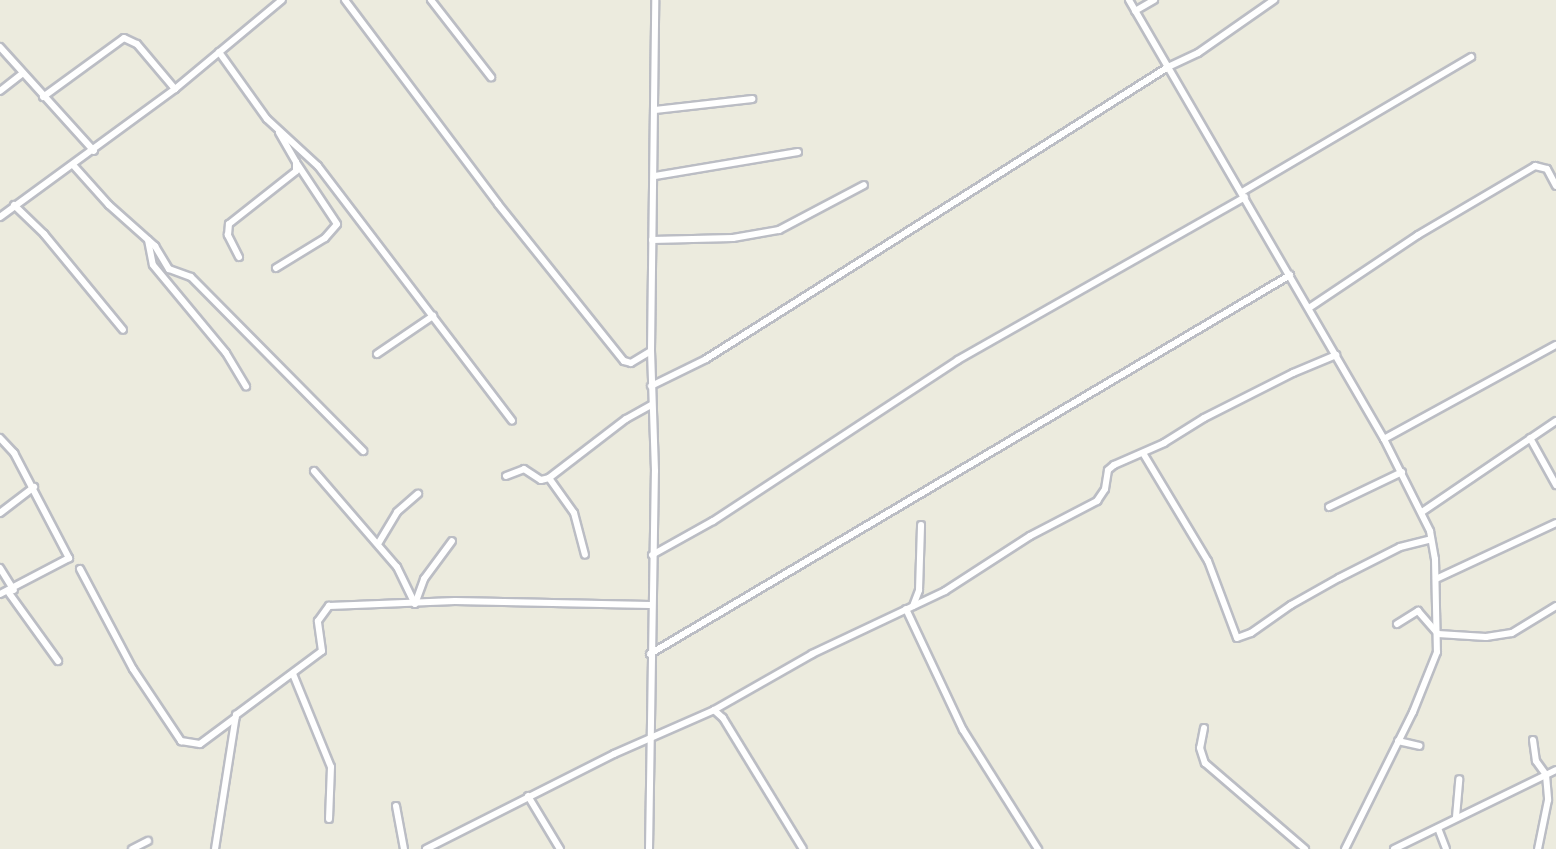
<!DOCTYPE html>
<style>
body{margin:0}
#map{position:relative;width:1556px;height:849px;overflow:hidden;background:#ecebde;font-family:"DM Sans",sans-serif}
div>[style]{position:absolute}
.roads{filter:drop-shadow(2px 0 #bbbdc4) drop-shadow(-2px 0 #bbbdc4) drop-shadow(0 2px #bbbdc4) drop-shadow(0 -2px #bbbdc4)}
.minor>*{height:6px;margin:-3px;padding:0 3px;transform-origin:3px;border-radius:3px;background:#fff}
span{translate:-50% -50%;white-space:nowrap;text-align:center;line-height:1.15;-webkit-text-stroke:6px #fff;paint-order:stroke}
</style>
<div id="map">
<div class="roads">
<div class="minor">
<i style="left:345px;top:0;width:255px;rotate:53.1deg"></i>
<i style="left:498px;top:204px;width:201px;rotate:51.3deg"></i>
<i style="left:624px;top:361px;width:7px;rotate:16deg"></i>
<i style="left:631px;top:363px;width:23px;rotate:-31deg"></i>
<i style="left:431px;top:0;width:98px;rotate:52.1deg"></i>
<i style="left:1129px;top:0;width:508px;rotate:59.85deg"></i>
<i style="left:1384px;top:439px;width:103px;rotate:63.4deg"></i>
<i style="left:1430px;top:531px;width:28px;rotate:80deg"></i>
<i style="left:1435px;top:559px;width:93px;rotate:88.8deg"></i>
<i style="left:1437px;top:652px;width:65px;rotate:111.8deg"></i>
<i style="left:1413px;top:712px;width:153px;rotate:116.4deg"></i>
<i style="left:1135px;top:11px;width:22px;rotate:-30deg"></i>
<i style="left:0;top:47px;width:140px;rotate:47.9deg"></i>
<i style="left:219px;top:52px;width:82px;rotate:54.4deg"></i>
<i style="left:267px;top:119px;width:69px;rotate:42.7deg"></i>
<i style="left:318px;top:166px;width:320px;rotate:52.7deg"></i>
<i style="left:0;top:91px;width:29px;rotate:-38deg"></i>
<i style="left:43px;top:97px;width:100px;rotate:-36.1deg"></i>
<i style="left:124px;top:38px;width:14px;rotate:25deg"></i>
<i style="left:137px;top:44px;width:59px;rotate:49.8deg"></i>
<i style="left:655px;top:110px;width:98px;rotate:-6.5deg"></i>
<i style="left:74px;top:166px;width:52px;rotate:48.1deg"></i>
<i style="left:109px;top:205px;width:62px;rotate:41.7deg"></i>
<i style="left:155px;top:246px;width:27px;rotate:59deg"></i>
<i style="left:169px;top:269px;width:23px;rotate:20deg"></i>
<i style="left:191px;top:277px;width:245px;rotate:45.3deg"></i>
<i style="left:655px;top:176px;width:145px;rotate:-9.5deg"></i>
<i style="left:1242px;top:192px;width:266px;rotate:-30.5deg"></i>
<i style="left:14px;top:205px;width:42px;rotate:44deg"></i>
<i style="left:44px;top:234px;width:124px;rotate:50.5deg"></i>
<i style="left:0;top:217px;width:217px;rotate:-36.2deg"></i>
<i style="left:175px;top:89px;width:139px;rotate:-39.8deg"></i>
<i style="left:148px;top:240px;width:25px;rotate:79deg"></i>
<i style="left:153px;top:265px;width:114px;rotate:50.3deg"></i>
<i style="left:226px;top:353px;width:39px;rotate:59deg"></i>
<i style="left:652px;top:240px;width:81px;rotate:-1.4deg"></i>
<i style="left:733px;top:238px;width:47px;rotate:-9.9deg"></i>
<i style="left:779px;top:230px;width:96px;rotate:-27.9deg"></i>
<i style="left:239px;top:257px;width:25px;rotate:-117deg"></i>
<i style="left:228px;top:235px;width:11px;rotate:-85deg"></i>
<i style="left:229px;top:224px;width:85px;rotate:-38.3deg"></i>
<i style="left:296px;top:171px;width:9px;rotate:-90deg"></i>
<i style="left:296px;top:162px;width:34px;rotate:-120deg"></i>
<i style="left:276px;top:268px;width:57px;rotate:-31.5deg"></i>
<i style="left:325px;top:238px;width:18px;rotate:-49deg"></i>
<i style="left:337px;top:224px;width:74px;rotate:-123.5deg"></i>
<i style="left:1309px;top:308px;width:131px;rotate:-33.8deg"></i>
<i style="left:1418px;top:235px;width:136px;rotate:-30.5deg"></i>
<i style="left:1535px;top:166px;width:12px;rotate:14deg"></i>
<i style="left:1547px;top:169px;width:19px;rotate:62deg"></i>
<i style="left:377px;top:354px;width:68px;rotate:-34.2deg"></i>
<i style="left:651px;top:386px;width:61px;rotate:-26.1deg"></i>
<i style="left:706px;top:359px;width:547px;rotate:-32.29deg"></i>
<i style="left:1168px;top:67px;width:33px;rotate:-25deg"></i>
<i style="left:1198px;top:53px;width:93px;rotate:-34.9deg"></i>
<i style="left:0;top:438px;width:21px;rotate:47deg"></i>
<i style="left:14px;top:453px;width:119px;rotate:62.4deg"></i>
<i style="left:69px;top:558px;width:78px;rotate:152.4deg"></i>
<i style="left:1530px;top:438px;width:54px;rotate:61deg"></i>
<i style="left:1384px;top:439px;width:196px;rotate:-28.7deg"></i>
<i style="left:1143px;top:453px;width:126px;rotate:59deg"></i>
<i style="left:1208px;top:561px;width:82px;rotate:69.4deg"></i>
<i style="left:1237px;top:638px;width:15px;rotate:-20deg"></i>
<i style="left:1251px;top:633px;width:49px;rotate:-35deg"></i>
<i style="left:1291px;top:605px;width:55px;rotate:-29.4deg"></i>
<i style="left:1339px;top:578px;width:68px;rotate:-26.9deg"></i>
<i style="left:1400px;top:547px;width:32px;rotate:-14deg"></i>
<i style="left:314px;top:471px;width:127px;rotate:49.2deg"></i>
<i style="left:397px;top:567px;width:41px;rotate:64.1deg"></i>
<i style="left:415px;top:604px;width:27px;rotate:-70deg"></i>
<i style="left:424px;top:579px;width:47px;rotate:-53.6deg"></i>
<i style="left:506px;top:476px;width:19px;rotate:-21deg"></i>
<i style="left:524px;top:469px;width:20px;rotate:33deg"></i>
<i style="left:541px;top:480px;width:8px;rotate:-14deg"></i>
<i style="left:549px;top:478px;width:97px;rotate:-37.5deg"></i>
<i style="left:626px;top:419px;width:29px;rotate:-29deg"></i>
<i style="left:549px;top:478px;width:43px;rotate:54.5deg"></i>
<i style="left:574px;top:513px;width:43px;rotate:75.3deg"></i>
<i style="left:1329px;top:507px;width:81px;rotate:-25.6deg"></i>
<i style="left:1422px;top:512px;width:162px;rotate:-34.2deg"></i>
<i style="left:0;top:513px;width:43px;rotate:-37.4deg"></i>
<i style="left:378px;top:544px;width:37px;rotate:-59deg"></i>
<i style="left:397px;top:512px;width:28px;rotate:-41deg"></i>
<i style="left:652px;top:555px;width:70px;rotate:-29.1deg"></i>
<i style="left:713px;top:521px;width:293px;rotate:-33.3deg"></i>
<i style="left:958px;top:360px;width:330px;rotate:-29.6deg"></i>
<i style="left:0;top:568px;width:26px;rotate:58deg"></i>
<i style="left:80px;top:569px;width:113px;rotate:62.1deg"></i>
<i style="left:133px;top:669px;width:87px;rotate:56.3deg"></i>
<i style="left:181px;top:741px;width:19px;rotate:9deg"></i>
<i style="left:200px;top:744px;width:44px;rotate:-36.6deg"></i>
<i style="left:1436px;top:579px;width:132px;rotate:-25deg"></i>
<i style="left:9px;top:593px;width:84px;rotate:54.2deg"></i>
<i style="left:913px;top:606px;width:17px;rotate:-69deg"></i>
<i style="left:919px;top:590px;width:65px;rotate:-88.2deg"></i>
<i style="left:906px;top:609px;width:134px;rotate:64.8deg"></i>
<i style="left:963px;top:730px;width:141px;rotate:57.8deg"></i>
<i style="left:1397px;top:624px;width:25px;rotate:-32deg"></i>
<i style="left:1418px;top:611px;width:30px;rotate:49deg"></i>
<i style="left:1438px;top:634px;width:48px;rotate:3.6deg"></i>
<i style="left:1486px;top:637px;width:26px;rotate:-9deg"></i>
<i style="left:1512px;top:633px;width:52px;rotate:-31.5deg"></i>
<i style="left:650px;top:654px;width:744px;rotate:-30.63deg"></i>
<i style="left:293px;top:674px;width:100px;rotate:67.8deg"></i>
<i style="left:331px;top:767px;width:52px;rotate:92.2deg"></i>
<i style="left:714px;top:710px;width:113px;rotate:-29.7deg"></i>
<i style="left:812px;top:654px;width:147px;rotate:-25.3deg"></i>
<i style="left:945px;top:591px;width:101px;rotate:-32.9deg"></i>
<i style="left:1030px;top:536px;width:76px;rotate:-27.6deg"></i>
<i style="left:1097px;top:501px;width:14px;rotate:-56deg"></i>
<i style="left:1105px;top:489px;width:19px;rotate:-81deg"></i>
<i style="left:1108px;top:470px;width:8px;rotate:-40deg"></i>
<i style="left:1114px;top:465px;width:55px;rotate:-23.7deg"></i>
<i style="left:1164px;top:443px;width:47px;rotate:-32deg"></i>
<i style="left:1204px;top:418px;width:100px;rotate:-26.8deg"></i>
<i style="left:1293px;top:373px;width:47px;rotate:-22.7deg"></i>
<i style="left:1204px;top:728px;width:20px;rotate:101deg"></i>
<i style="left:1200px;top:748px;width:16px;rotate:72deg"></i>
<i style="left:1205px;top:763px;width:132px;rotate:40.7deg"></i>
<i style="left:1533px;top:740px;width:21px;rotate:82deg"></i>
<i style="left:1536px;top:761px;width:17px;rotate:54deg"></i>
<i style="left:1546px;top:775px;width:25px;rotate:85deg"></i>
<i style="left:1548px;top:800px;width:50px;rotate:101.5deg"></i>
<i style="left:1398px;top:741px;width:22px;rotate:13deg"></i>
<i style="left:528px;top:796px;width:62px;rotate:58.9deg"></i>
<i style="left:396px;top:806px;width:44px;rotate:79.5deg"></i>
<i style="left:1456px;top:817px;width:38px;rotate:-85deg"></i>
<i style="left:1438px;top:828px;width:22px;rotate:69deg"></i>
<i style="left:132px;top:849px;width:18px;rotate:-27deg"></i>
<i style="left:215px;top:849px;width:136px;rotate:-81.1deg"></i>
<i style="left:236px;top:715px;width:107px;rotate:-36.7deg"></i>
<i style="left:322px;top:651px;width:30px;rotate:-98deg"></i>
<i style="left:318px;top:621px;width:19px;rotate:-54deg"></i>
<i style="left:329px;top:606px;width:126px;rotate:-2.3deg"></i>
<i style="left:455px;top:601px;width:195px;rotate:1.2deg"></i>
<i style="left:426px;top:849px;width:211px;rotate:-26.8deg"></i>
<i style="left:614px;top:754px;width:109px;rotate:-23.7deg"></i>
<i style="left:714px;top:710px;width:12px;rotate:42deg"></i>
<i style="left:723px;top:718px;width:153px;rotate:58.6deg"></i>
<i style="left:649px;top:849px;width:378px;rotate:-89.1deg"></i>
<i style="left:655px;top:471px;width:120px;rotate:-91.9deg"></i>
<i style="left:651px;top:351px;width:351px;rotate:-89.3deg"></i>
<i style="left:1394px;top:849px;width:180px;rotate:-26deg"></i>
</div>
</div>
</div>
